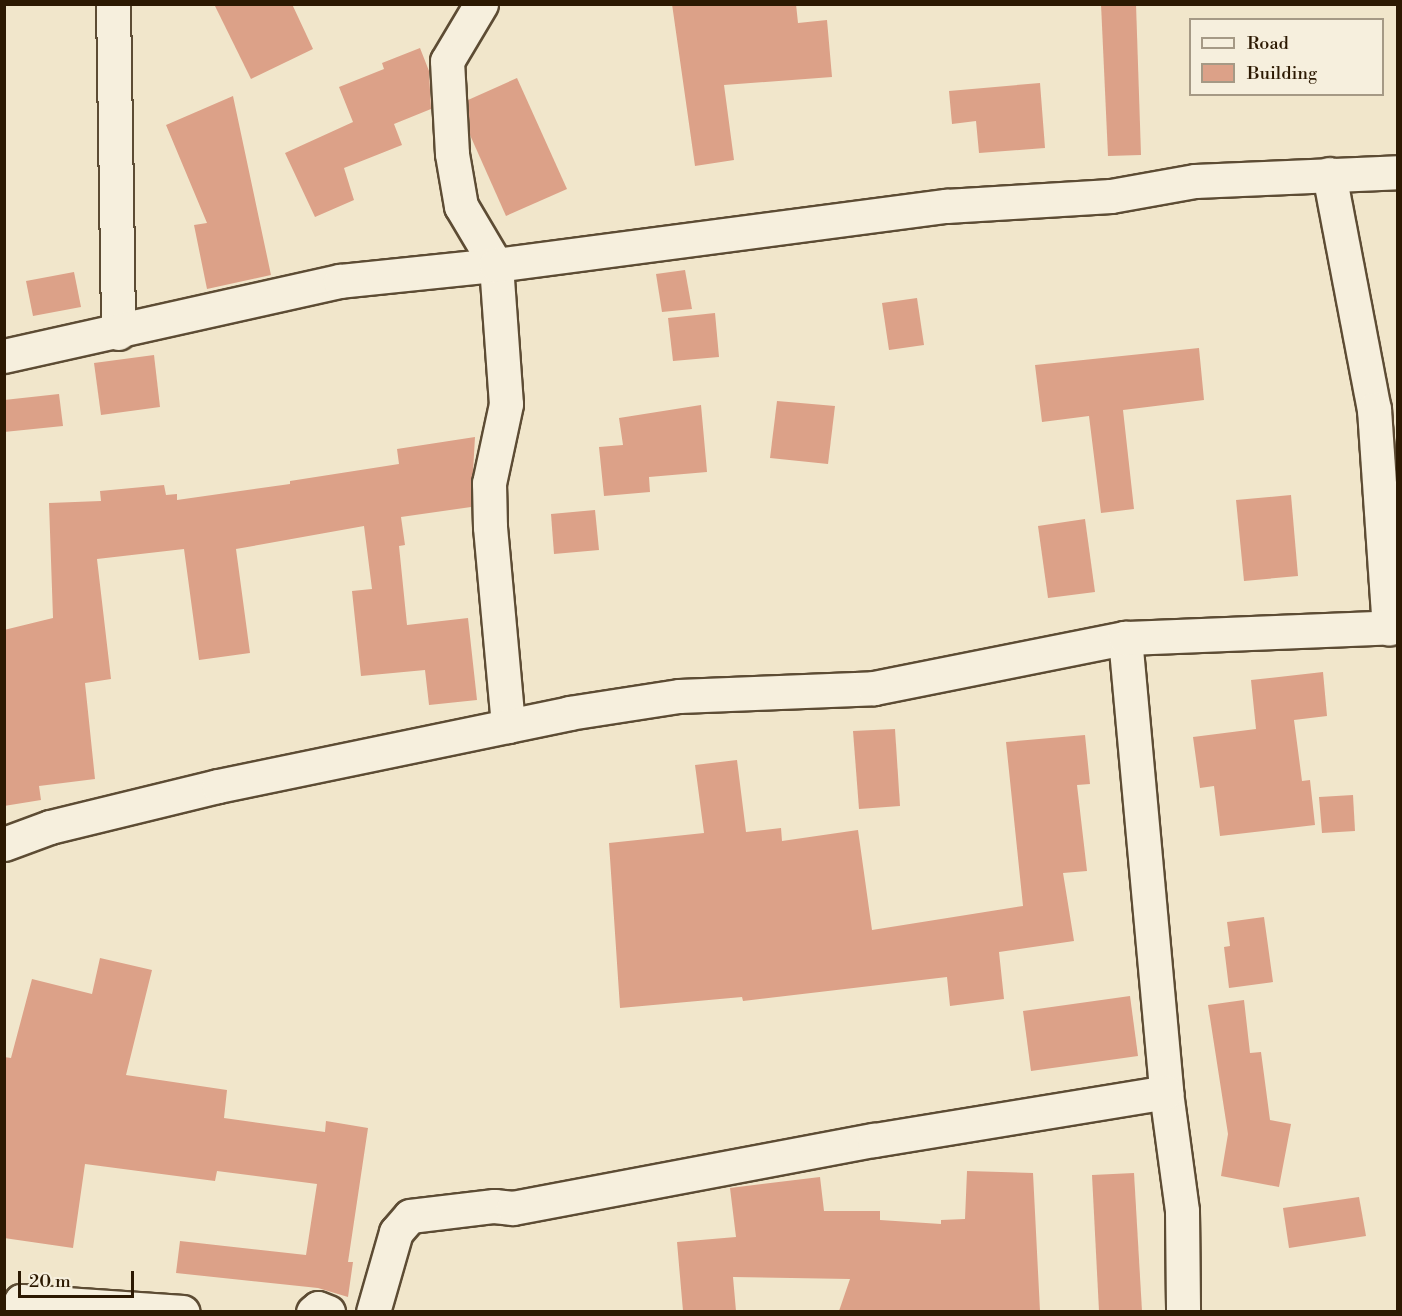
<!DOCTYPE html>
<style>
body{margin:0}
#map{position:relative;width:1402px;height:1316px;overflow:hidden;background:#f1e6cb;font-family:"Libre Bodoni",serif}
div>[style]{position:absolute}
.building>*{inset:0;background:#dca188}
.roads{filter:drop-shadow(2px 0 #5d4c34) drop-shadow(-2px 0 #5d4c34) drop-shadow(0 2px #5d4c34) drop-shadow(0 -2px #5d4c34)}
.street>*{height:33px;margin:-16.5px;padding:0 16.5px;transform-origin:16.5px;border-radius:16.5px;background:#f6efdd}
span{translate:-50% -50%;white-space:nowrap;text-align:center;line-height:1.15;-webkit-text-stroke:6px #f6efdd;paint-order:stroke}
.frame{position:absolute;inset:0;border:6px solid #2c1902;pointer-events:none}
.legend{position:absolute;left:1189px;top:18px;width:195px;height:78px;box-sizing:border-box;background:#f6efdd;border:2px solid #a59985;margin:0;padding:8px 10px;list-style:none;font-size:18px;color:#2c1902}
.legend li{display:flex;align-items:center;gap:12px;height:30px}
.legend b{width:30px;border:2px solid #a59985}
.scale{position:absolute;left:18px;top:1271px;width:116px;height:27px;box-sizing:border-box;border:3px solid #2c1902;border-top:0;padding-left:8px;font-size:18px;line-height:21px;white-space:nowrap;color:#2c1902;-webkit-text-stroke:4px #f6efdd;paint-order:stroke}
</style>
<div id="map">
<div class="building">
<i style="clip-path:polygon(214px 4px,292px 4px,313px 49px,251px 79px)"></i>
<i style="clip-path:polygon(672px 4px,796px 4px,798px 23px,827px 20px,832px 77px,724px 85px,734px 160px,695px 166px)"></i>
<i style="clip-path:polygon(1101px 4px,1136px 4px,1141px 155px,1108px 156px)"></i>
<i style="clip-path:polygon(420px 48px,429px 71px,431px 109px,394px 124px,402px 145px,344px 168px,354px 200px,315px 217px,285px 153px,353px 122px,339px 87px,384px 69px,382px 63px)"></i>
<i style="clip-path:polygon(517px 78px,567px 189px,506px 216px,470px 135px,468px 100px)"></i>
<i style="clip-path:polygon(1040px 83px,1045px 148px,979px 153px,976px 121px,952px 124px,949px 91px)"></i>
<i style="clip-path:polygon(233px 96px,271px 275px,207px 289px,194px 225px,207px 223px,166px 125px)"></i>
<i style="clip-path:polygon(685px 270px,692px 309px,662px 312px,656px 274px)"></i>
<i style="clip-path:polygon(74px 272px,81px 307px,33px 316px,26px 281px)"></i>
<i style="clip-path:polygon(917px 298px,924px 345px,889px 350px,882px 303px)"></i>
<i style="clip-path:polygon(715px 313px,719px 357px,673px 361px,668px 318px)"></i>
<i style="clip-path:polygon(1199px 348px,1204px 400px,1123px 410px,1134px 509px,1101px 513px,1089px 416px,1042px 422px,1035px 365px)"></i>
<i style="clip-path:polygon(154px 355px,160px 407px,101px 415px,94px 363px)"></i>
<i style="clip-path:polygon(59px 394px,63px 426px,4px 432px,4px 400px)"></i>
<i style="clip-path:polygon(777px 401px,835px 406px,828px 464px,770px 458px)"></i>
<i style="clip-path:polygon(701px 405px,707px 472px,649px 477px,650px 492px,604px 496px,599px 447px,623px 445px,619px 418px)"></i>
<i style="clip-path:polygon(475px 437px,471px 507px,401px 517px,405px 545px,399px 546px,407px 625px,468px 618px,477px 700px,429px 705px,425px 670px,361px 676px,352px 591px,372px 589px,364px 526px,236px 549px,250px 653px,199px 660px,184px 549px,97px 559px,111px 679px,85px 683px,95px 779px,39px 786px,41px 800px,4px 806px,4px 630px,53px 618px,49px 503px,101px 501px,100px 491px,164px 485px,166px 495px,177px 494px,177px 500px,290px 484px,290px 481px,399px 464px,397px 449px)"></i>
<i style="clip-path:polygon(1291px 495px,1298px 576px,1244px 581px,1236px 500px)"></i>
<i style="clip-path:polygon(595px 510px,599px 550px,554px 554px,551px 514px)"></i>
<i style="clip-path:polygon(1085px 519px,1095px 592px,1048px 598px,1038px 526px)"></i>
<i style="clip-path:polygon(1323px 672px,1327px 716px,1294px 720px,1302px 781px,1310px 780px,1315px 825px,1220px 836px,1214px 786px,1200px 788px,1193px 737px,1256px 729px,1251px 680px)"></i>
<i style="clip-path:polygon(895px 729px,900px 806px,859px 809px,853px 731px)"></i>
<i style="clip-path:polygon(1085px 735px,1090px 784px,1077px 785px,1087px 871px,1063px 873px,1074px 941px,999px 952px,1004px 999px,950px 1006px,947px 977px,743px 1001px,742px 997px,620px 1008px,609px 843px,704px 833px,695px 765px,737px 760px,746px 832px,781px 828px,782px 841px,858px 830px,872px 930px,1023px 906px,1006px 742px)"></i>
<i style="clip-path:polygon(1353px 795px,1355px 831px,1322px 833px,1319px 797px)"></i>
<i style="clip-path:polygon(1264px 917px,1273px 982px,1229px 988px,1224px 947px,1230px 946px,1227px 922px)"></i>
<i style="clip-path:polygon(100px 958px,152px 970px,126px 1075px,227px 1090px,224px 1118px,325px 1132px,326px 1121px,368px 1128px,348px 1262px,353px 1262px,348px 1297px,318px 1288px,176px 1273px,180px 1241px,306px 1255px,317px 1184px,217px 1171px,215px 1181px,85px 1164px,73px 1248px,4px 1238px,4px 1057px,11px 1058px,32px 979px,92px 994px)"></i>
<i style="clip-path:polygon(1130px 996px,1138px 1056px,1031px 1071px,1023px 1011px)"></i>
<i style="clip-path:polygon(1244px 1000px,1250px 1053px,1261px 1052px,1270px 1120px,1291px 1124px,1279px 1187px,1221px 1176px,1228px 1134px,1208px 1005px)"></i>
<i style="clip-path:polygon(967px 1171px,1033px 1173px,1040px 1311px,839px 1311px,850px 1279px,733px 1277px,736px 1311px,683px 1311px,677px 1242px,736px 1237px,730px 1188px,820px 1177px,824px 1211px,880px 1211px,880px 1220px,941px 1224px,941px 1220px,965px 1219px)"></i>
<i style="clip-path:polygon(1134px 1173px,1142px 1311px,1099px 1311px,1092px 1175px)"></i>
<i style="clip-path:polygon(1359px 1197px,1366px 1236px,1289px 1248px,1283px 1208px)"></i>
</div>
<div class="roads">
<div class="street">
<i style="left:113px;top:4px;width:329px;rotate:89.1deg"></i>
<i style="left:481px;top:4px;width:66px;rotate:120.8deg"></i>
<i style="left:447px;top:61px;width:93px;rotate:86.9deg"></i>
<i style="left:452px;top:154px;width:53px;rotate:80.2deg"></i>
<i style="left:461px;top:206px;width:69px;rotate:59.3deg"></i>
<i style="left:496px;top:265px;width:139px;rotate:85.9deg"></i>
<i style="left:506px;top:404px;width:81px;rotate:102.1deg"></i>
<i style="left:489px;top:483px;width:44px;rotate:88.7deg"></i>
<i style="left:490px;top:527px;width:200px;rotate:84.8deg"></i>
<i style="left:1329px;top:174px;width:239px;rotate:79.2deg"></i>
<i style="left:1374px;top:409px;width:220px;rotate:86.1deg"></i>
<i style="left:4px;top:356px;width:344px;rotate:-12.6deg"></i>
<i style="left:340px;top:281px;width:157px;rotate:-5.9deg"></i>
<i style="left:496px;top:265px;width:454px;rotate:-7.5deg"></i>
<i style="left:946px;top:206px;width:165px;rotate:-3.5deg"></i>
<i style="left:1111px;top:196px;width:85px;rotate:-10.1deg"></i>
<i style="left:1195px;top:181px;width:203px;rotate:-2.5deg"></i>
<i style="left:1125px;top:638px;width:456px;rotate:84.8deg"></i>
<i style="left:1166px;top:1092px;width:120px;rotate:82.3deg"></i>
<i style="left:1182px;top:1211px;width:101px;rotate:89.4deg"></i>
<i style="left:4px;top:844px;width:49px;rotate:-20.3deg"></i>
<i style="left:50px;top:827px;width:173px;rotate:-13.7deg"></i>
<i style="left:218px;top:786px;width:359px;rotate:-11.7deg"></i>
<i style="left:569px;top:713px;width:111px;rotate:-8.8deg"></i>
<i style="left:679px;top:696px;width:195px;rotate:-2.3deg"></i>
<i style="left:874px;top:688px;width:256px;rotate:-11.3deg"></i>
<i style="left:1125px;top:638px;width:273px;rotate:-2.3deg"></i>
<i style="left:20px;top:1312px;width:11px;rotate:-85deg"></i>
<i style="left:21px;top:1301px;width:162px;rotate:3.9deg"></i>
<i style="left:313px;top:1312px;width:6px;rotate:-39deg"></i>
<i style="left:318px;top:1308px;width:11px;rotate:22deg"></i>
<i style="left:373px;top:1312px;width:83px;rotate:-74deg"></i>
<i style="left:396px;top:1232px;width:21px;rotate:-49deg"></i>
<i style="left:410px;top:1216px;width:85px;rotate:-6.8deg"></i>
<i style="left:494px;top:1206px;width:19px;rotate:6deg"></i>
<i style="left:513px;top:1208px;width:367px;rotate:-10.7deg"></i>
<i style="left:874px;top:1140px;width:296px;rotate:-9.3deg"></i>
</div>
</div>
<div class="frame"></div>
<ul class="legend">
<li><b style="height:8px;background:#f6efdd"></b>Road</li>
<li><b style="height:16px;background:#dca188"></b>Building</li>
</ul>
<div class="scale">20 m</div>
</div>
